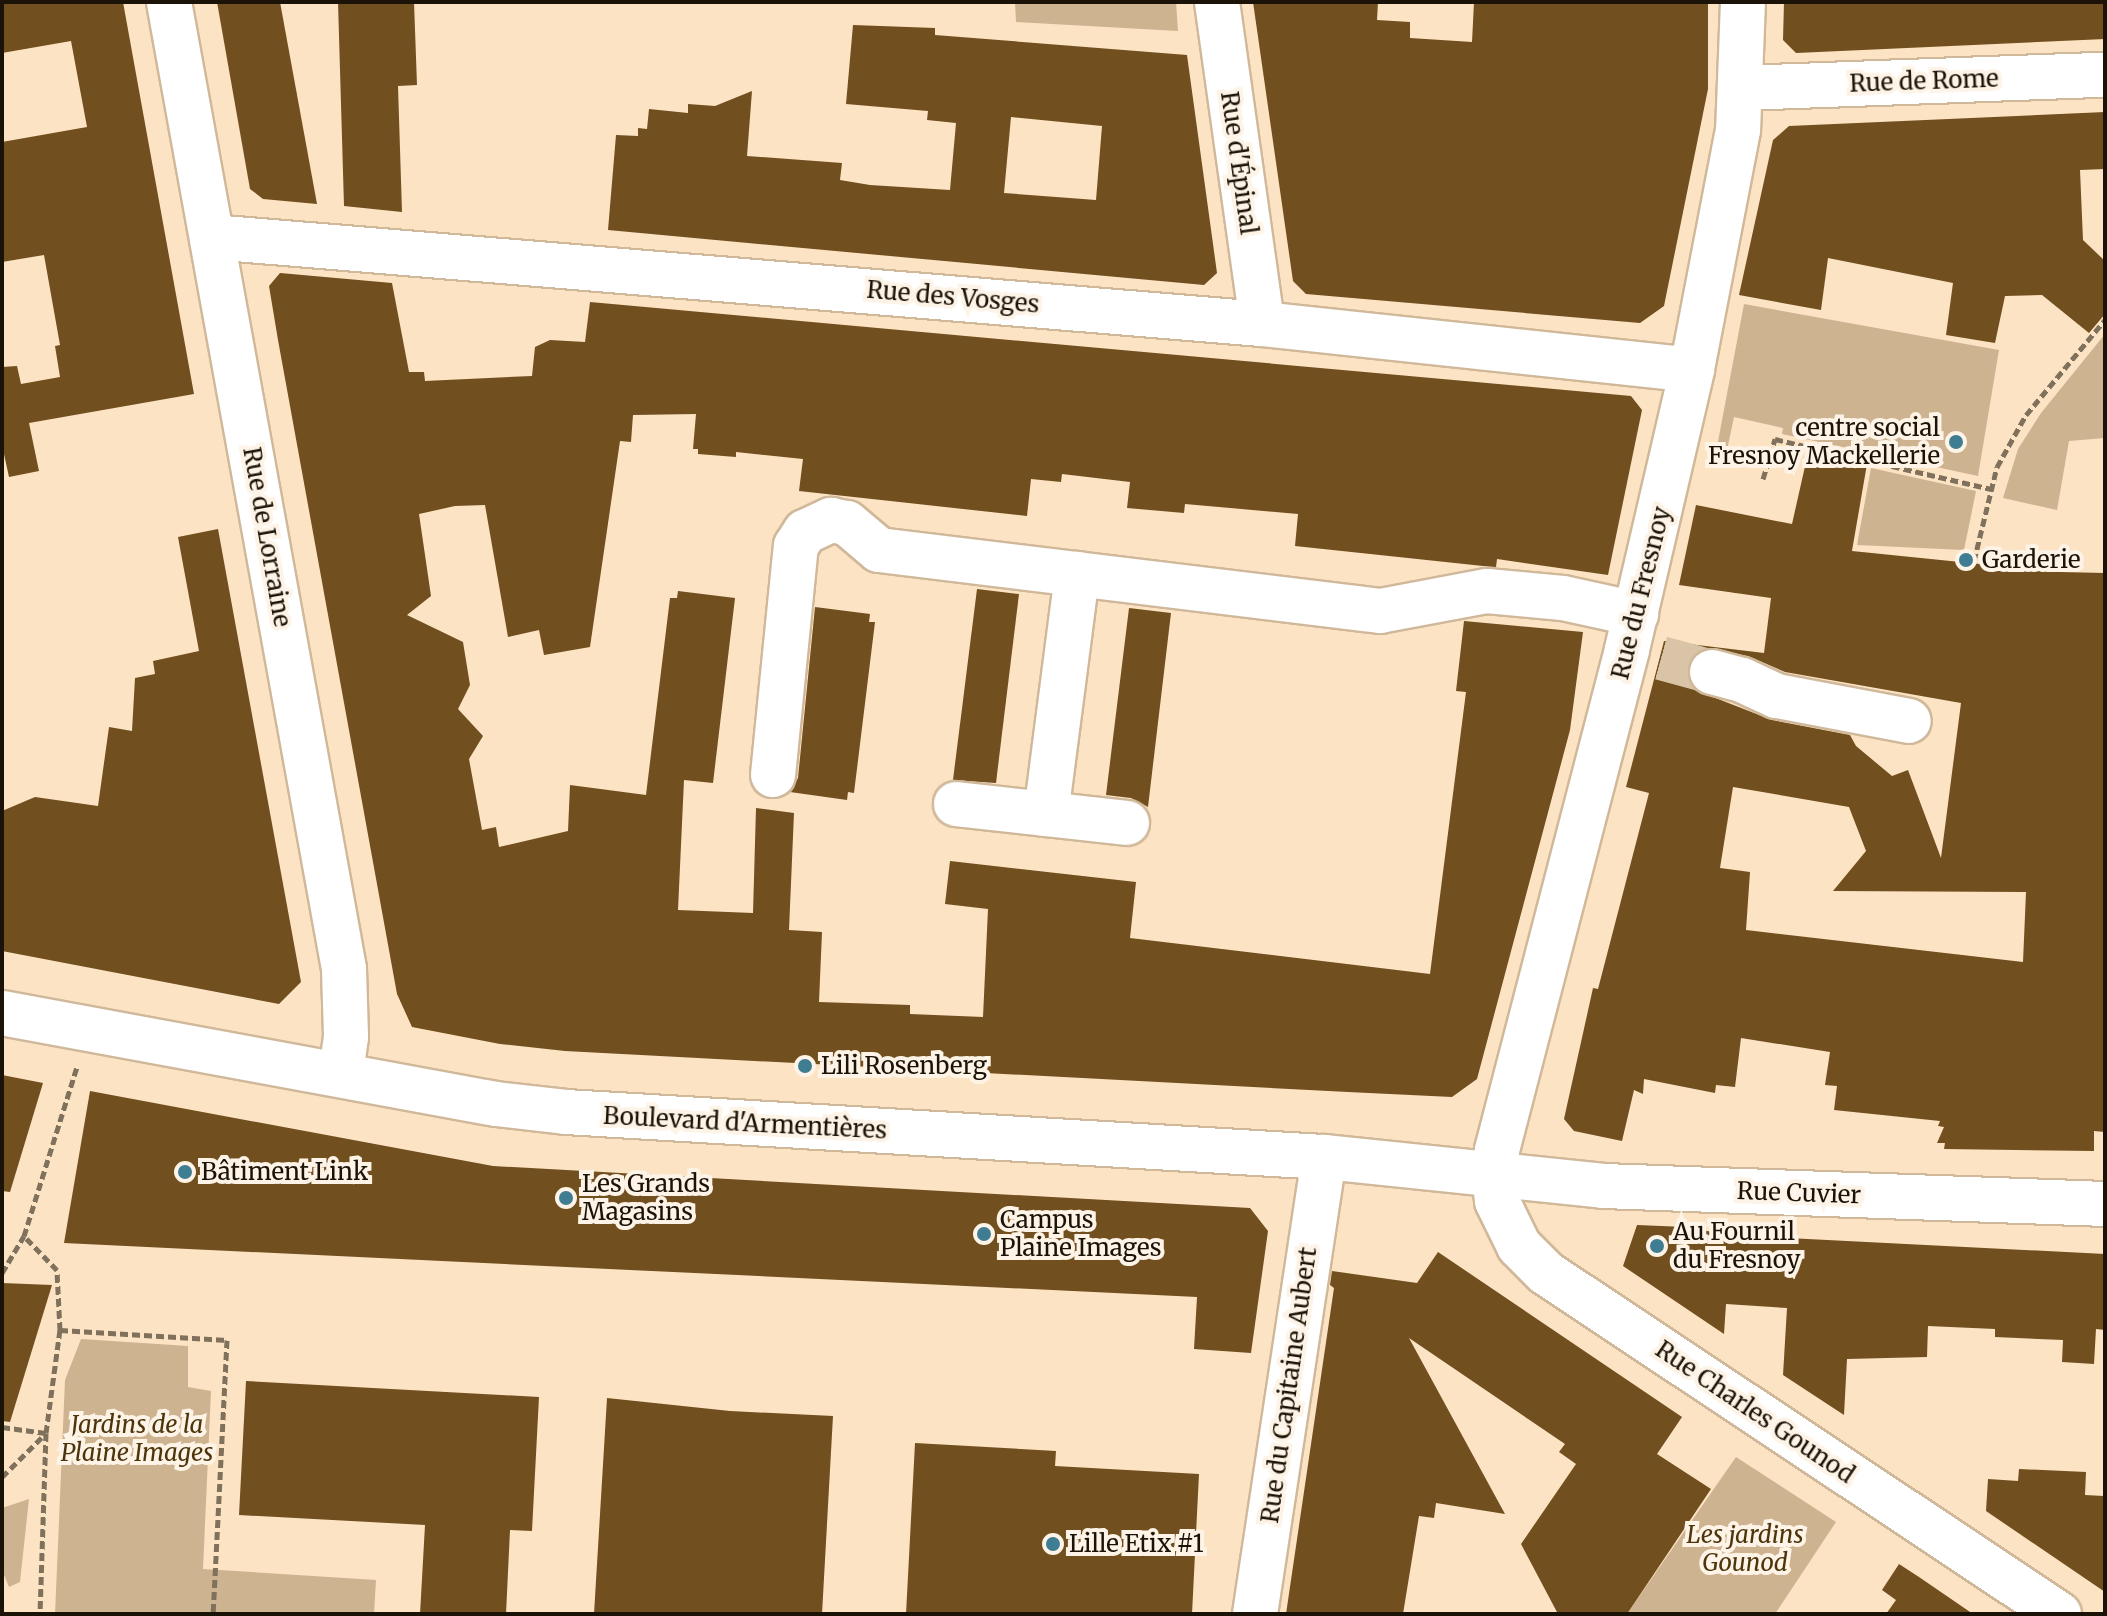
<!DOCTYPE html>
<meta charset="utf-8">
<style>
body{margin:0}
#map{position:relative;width:2107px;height:1616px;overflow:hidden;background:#fce3c4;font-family:Merriweather,serif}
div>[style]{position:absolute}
.green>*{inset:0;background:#ceb390}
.building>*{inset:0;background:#714f1e}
.minor-tunnel>*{height:44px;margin-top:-22px;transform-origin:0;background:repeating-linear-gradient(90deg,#dac4a8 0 44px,transparent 0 66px)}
.path>*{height:5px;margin-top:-2.5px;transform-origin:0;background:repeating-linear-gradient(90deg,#80715c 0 8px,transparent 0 12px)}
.roads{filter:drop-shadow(2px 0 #d0b89a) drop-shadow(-2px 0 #d0b89a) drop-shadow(0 2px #d0b89a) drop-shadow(0 -2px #d0b89a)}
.minor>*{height:44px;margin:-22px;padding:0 22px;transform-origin:22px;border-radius:22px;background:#fff}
.dots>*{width:22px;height:22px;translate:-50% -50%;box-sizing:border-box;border:4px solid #fdf3e6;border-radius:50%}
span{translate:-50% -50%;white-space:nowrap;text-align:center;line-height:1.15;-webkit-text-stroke:8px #fdf3e6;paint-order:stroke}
.street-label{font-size:24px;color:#1b1307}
.poi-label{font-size:24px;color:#1b1307}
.right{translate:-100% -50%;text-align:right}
.left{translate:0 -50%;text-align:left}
.park-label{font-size:24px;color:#4d340b;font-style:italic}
.frame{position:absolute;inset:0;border:4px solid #1b1307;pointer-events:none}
</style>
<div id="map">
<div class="green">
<i style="clip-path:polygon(1015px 2px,1176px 2px,1178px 31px,1016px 22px)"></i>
<i style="clip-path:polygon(1744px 304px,1999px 350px,1978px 476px,1782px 434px,1783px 428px,1734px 417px,1726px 455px,1716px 452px)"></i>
<i style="clip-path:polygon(2105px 334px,2105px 438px,2069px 441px,2057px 510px,2003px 498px,2018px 449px,2041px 413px)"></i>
<i style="clip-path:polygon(1871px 468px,1976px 491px,1964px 550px,1857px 545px)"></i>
<i style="clip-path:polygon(81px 1339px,188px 1346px,188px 1387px,211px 1391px,203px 1569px,376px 1580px,374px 1614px,55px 1614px,65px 1380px)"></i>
<i style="clip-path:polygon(1736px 1457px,1836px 1522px,1775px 1614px,1627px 1614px)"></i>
<i style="clip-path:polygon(29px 1499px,20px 1582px,9px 1587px,2px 1570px,2px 1508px)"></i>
</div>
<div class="building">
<i style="clip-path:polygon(2px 2px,123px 2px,194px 394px,29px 423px,39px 471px,9px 477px,2px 445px,2px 367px,17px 366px,21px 384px,60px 377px,55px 346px,60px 345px,44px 255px,2px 262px,2px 142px,87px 127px,71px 41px,2px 53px)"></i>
<i style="clip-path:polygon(217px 2px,280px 2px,317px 204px,263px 199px,250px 189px)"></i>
<i style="clip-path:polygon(338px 2px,414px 2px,417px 85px,398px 86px,402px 212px,344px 206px)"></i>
<i style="clip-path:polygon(1253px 2px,1378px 2px,1377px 20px,1410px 22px,1410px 38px,1472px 42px,1474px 2px,1708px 2px,1708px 89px,1664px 306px,1640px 323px,1306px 294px,1293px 281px)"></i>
<i style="clip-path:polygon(1784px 2px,2105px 2px,2105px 39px,1796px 53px,1783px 40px)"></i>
<i style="clip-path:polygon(evenodd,853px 25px,935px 28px,935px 35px,1187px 55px,1217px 273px,1204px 285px,608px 230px,616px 135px,638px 136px,638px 128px,647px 129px,649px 109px,688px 113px,688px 104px,715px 106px,752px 91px,747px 156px,842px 163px,840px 180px,870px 185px,950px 190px,956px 123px,927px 120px,928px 111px,846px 104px,853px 25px,1011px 117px,1102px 126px,1096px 200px,1004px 193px,1011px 117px)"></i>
<i style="clip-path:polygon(2105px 112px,2105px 169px,2080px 170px,2083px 240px,2105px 261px,2105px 314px,2089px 333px,2042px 295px,2005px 296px,1995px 343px,1946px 335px,1953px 283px,1828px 258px,1821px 310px,1739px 295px,1773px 140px,1789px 126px)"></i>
<i style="clip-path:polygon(280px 273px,392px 283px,409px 372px,424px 372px,425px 381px,532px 376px,535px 347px,550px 340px,585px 342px,590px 302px,1631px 396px,1642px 410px,1608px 575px,1497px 559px,1496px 567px,1483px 566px,1295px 546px,1298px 514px,1185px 504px,1184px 513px,1127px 508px,1130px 482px,1062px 474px,1061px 482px,1031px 479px,1027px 516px,799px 491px,803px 459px,736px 452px,736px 457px,698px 454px,698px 449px,693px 449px,696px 414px,633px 415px,631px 442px,620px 441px,590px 647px,544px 655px,539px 630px,508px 637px,485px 505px,455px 506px,419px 514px,431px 596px,407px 615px,463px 642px,470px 685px,458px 709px,483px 736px,469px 759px,482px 830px,496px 827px,499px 847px,568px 831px,570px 785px,646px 795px,670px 598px,677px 598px,678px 591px,735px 598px,713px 783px,684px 780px,678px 910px,753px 913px,756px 808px,794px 813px,789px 930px,822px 932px,819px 1002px,910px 1005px,910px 1014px,983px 1017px,988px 909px,945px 904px,950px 861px,1136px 882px,1130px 938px,1430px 974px,1466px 692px,1456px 691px,1464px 621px,1583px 632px,1570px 730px,1477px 1079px,1452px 1097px,1348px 1092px,565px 1051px,500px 1044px,412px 1027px,397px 994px,278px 340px,269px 286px)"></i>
<i style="clip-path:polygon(evenodd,1808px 453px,1867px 464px,1852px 551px,2060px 572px,2105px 573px,2105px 1132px,2094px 1131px,2094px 1151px,1944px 1149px,1945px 1143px,1937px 1143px,1944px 1127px,1938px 1126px,1940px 1121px,1834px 1110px,1837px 1086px,1825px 1085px,1830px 1052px,1741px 1038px,1735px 1087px,1716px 1085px,1715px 1093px,1644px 1079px,1643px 1094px,1634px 1090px,1622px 1141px,1574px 1131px,1564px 1119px,1593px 988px,1598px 989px,1649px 793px,1626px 787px,1664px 641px,1764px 653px,1771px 598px,1679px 585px,1696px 505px,1792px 524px,1808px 453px,1705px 648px,1748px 656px,1785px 672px,1961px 703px,1941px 858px,1908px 770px,1892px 776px,1856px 746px,1850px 735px,1772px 720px,1695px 690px,1688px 679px,1688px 666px,1694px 655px,1705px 648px,1808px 453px,1733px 787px,1849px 807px,1866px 851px,1833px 891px,2026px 892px,2023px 962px,1746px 930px,1750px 872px,1720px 868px,1733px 787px)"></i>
<i style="clip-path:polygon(218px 529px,301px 982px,279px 1004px,2px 951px,2px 811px,35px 797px,98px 806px,109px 727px,132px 731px,135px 678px,155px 674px,153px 661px,199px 651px,178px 537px)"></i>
<i style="clip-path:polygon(977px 589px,1019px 594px,996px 783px,953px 780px)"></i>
<i style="clip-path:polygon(815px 607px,870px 614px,869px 622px,875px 622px,854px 793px,848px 792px,847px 800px,790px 792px,798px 778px)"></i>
<i style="clip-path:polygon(1129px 608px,1171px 613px,1148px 807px,1131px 798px,1106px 795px)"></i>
<i style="clip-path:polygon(2px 1075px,43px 1083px,10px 1192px,2px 1191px)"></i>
<i style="clip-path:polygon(90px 1091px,493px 1166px,1250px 1208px,1268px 1231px,1251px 1353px,1194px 1349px,1197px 1297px,64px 1243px)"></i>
<i style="clip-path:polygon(1637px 1225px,1685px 1227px,1729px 1235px,2105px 1254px,2105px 1330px,2096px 1329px,2094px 1364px,2062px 1362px,2063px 1340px,1995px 1337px,1995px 1329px,1928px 1326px,1927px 1357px,1847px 1359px,1844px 1415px,1783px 1375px,1787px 1308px,1726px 1304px,1724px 1334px,1623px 1266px)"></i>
<i style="clip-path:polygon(1438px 1252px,1682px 1417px,1657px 1454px,1711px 1489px,1627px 1614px,1558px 1614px,1521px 1544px,1576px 1464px,1559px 1452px,1565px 1444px,1409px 1338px,1505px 1514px,1436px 1503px,1434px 1518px,1419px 1516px,1403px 1614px,1286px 1614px,1334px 1288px,1330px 1285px,1332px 1271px,1417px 1283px)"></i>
<i style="clip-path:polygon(2px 1283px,52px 1285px,10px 1422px,2px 1421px)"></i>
<i style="clip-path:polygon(246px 1381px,539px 1397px,532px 1531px,510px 1530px,506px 1614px,420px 1614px,425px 1525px,239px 1515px)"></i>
<i style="clip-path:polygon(607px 1398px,730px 1411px,833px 1416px,822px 1614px,594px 1614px)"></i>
<i style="clip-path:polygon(915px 1443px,1056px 1451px,1055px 1466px,1199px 1474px,1192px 1614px,906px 1614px)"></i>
<i style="clip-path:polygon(2019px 1469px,2086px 1472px,2085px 1495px,2104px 1496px,2105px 1592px,1986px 1511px,1988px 1479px,2018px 1481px)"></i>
<i style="clip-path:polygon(1899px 1564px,1919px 1577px,1973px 1614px,1886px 1614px,1896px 1600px,1882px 1590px)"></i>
</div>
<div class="minor-tunnel">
<i style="left:1661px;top:658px;width:53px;rotate:15.4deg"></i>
</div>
<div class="path">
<i style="left:1763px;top:479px;width:42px;rotate:-73.3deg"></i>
<i style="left:1775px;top:439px;width:222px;rotate:13deg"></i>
<i style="left:1974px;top:561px;width:97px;rotate:-76.3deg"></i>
<i style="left:1997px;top:467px;width:60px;rotate:-60.9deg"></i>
<i style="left:2026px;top:415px;width:124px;rotate:-50.3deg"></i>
<i style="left:2px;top:1273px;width:43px;rotate:-59.3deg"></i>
<i style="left:24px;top:1236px;width:177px;rotate:-72.6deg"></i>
<i style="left:60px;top:1330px;width:167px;rotate:3.4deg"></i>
<i style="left:227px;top:1340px;width:274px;rotate:92.9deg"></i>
<i style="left:2px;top:1427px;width:44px;rotate:7.8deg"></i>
<i style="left:46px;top:1433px;width:181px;rotate:91.9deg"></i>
<i style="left:2px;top:1477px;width:62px;rotate:-45deg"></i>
<i style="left:46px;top:1433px;width:104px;rotate:-82.3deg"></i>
<i style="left:60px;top:1330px;width:60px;rotate:-92.9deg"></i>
<i style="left:57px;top:1270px;width:47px;rotate:-134.1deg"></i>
</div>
<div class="roads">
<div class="minor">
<i style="left:169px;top:2px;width:983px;rotate:79.74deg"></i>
<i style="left:344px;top:969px;width:68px;rotate:88.3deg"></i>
<i style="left:346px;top:1037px;width:37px;rotate:98deg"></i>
<i style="left:1217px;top:2px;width:325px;rotate:82deg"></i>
<i style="left:1743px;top:2px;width:128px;rotate:92.2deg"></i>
<i style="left:1738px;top:130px;width:244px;rotate:100.9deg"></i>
<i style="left:1692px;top:370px;width:287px;rotate:103.1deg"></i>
<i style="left:1627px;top:650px;width:517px;rotate:104.57deg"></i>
<i style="left:1497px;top:1150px;width:26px;rotate:97deg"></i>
<i style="left:1494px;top:1176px;width:25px;rotate:83deg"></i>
<i style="left:1497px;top:1201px;width:50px;rotate:63.9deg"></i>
<i style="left:1519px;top:1246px;width:38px;rotate:45deg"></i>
<i style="left:1546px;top:1273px;width:616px;rotate:33.61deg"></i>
<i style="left:1742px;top:88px;width:363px;rotate:-2.1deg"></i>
<i style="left:212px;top:237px;width:1054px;rotate:4.74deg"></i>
<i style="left:1262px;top:324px;width:432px;rotate:6.1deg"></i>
<i style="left:1712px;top:672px;width:31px;rotate:15deg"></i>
<i style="left:1742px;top:680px;width:38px;rotate:25deg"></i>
<i style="left:1777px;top:696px;width:134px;rotate:10.7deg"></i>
<i style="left:773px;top:775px;width:230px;rotate:-84.3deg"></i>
<i style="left:796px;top:546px;width:17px;rotate:-57deg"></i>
<i style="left:805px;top:532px;width:29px;rotate:-25deg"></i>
<i style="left:831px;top:520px;width:16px;rotate:11deg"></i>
<i style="left:847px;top:523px;width:42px;rotate:40.2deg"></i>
<i style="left:879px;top:550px;width:505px;rotate:6.94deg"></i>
<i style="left:1380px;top:611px;width:109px;rotate:-10.6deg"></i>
<i style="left:1487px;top:591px;width:76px;rotate:5.3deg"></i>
<i style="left:1563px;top:598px;width:75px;rotate:12.4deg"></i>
<i style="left:956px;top:804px;width:172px;rotate:6.3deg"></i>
<i style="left:1046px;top:814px;width:242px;rotate:-82.6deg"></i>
<i style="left:2px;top:1013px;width:502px;rotate:10.44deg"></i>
<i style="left:496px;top:1104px;width:70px;rotate:6.5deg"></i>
<i style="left:566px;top:1112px;width:759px;rotate:3.4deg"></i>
<i style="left:1324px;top:1157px;width:281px;rotate:5.9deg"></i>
<i style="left:1603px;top:1186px;width:502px;rotate:2.05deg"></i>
<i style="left:1255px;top:1614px;width:462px;rotate:-81.4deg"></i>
</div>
</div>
<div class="dots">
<i style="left:1956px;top:442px;background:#3f7d93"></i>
<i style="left:1966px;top:560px;background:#3f7d93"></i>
<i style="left:805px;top:1066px;background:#3f7d93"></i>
<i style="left:185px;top:1172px;background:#3f7d93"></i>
<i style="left:566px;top:1198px;background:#3f7d93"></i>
<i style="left:984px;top:1234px;background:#3f7d93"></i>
<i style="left:1657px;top:1246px;background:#3f7d93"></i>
<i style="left:1053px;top:1544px;background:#3f7d93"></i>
</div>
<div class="street-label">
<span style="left:1924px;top:81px;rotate:-2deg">Rue de Rome</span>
<span style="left:1239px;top:163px;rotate:82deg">Rue d'Épinal</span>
<span style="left:953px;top:297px;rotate:5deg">Rue des Vosges</span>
<span style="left:267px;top:537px;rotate:80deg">Rue de Lorraine</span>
<span style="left:1641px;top:593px;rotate:-76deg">Rue du Fresnoy</span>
<span style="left:745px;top:1123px;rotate:3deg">Boulevard d'Armentières</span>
<span style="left:1799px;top:1193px;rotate:2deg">Rue Cuvier</span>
<span style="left:1289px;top:1385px;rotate:-82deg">Rue du Capitaine Aubert</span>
<span style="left:1755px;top:1412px;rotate:34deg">Rue Charles Gounod</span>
</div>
<div class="poi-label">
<span class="right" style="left:1940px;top:442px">centre social<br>Fresnoy Mackellerie</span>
<span class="left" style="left:1982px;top:560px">Garderie</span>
<span class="left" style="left:821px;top:1066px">Lili Rosenberg</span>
<span class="left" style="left:201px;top:1172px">Bâtiment Link</span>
<span class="left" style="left:582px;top:1198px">Les Grands<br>Magasins</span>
<span class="left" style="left:1000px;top:1234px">Campus<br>Plaine Images</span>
<span class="left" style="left:1673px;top:1246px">Au Fournil<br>du Fresnoy</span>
<span class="left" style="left:1069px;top:1544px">Lille Etix #1</span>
</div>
<div class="park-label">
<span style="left:137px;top:1439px">Jardins de la<br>Plaine Images</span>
<span style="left:1745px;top:1549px">Les jardins<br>Gounod</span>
</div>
<div class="frame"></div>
</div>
